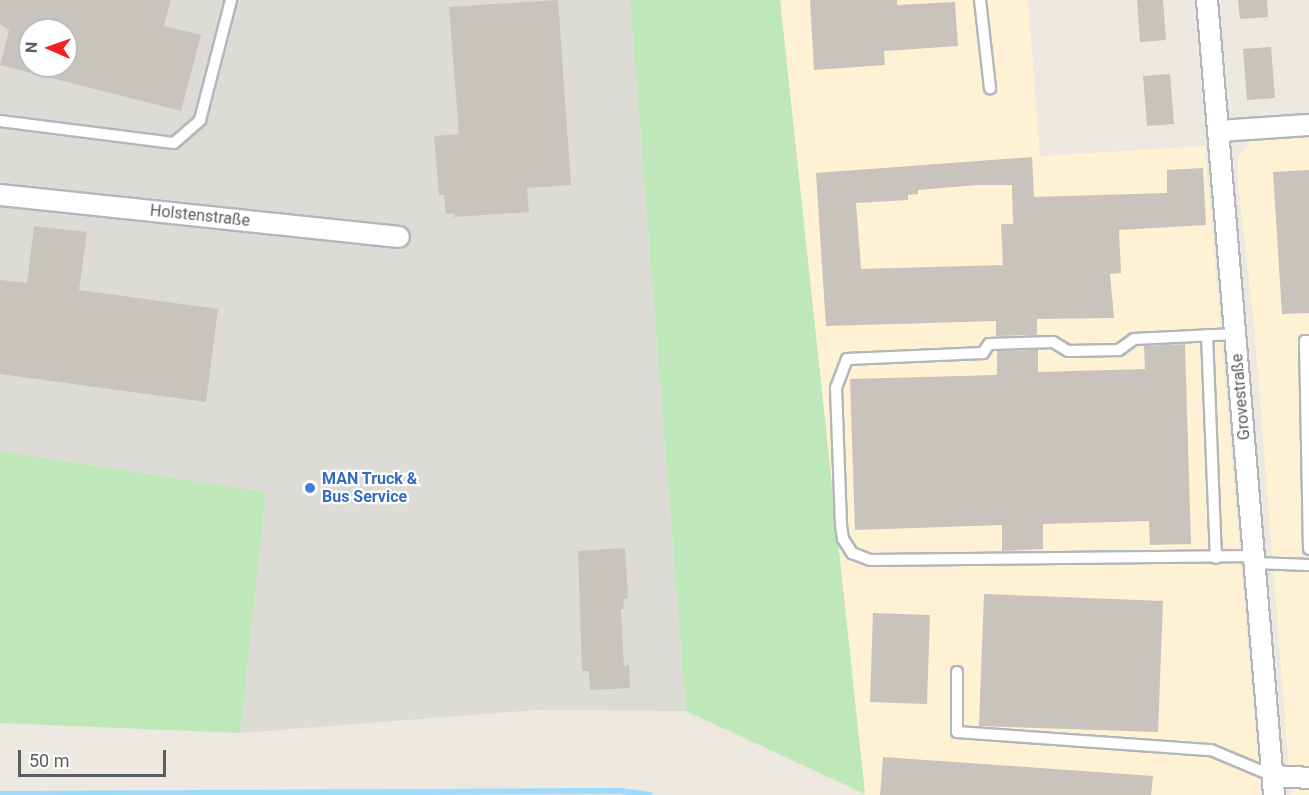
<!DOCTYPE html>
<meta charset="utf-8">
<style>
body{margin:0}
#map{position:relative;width:1309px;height:795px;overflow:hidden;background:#ede9e0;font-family:Roboto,sans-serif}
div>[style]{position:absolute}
.commercial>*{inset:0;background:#fff1d3}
.industrial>*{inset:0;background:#dddbd5}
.green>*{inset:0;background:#bee7ba}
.stream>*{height:6px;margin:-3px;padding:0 3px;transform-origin:3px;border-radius:3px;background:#9edcff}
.building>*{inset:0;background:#c8c3bd}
.roads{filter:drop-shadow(2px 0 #b3b7bc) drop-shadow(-2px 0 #b3b7bc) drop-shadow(0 2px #b3b7bc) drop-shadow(0 -2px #b3b7bc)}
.service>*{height:10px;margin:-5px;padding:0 5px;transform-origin:5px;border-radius:5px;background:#fff}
.minor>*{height:20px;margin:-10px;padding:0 10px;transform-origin:10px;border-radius:10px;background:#fff}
.dots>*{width:16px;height:16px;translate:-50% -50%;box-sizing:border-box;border:3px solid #fff;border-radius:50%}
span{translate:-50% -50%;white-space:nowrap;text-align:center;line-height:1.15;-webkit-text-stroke:4.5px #fff;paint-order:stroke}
.street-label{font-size:16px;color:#595e62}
.shop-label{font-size:16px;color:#366cbe;font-weight:700}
.left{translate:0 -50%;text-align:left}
.north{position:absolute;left:18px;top:18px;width:60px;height:60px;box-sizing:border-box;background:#fff;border:2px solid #bdbfc0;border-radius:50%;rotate:272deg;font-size:16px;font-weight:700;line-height:24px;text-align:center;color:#595e62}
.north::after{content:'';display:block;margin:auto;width:21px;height:27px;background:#f32020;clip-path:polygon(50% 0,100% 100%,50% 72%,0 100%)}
.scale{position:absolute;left:18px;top:750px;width:148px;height:27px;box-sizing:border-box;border:3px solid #595e62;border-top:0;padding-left:8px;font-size:18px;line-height:21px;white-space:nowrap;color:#595e62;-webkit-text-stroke:4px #fff;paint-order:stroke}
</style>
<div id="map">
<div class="commercial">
<i style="clip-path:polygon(780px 0,1028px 0,1040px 156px,1205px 146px,1261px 795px,865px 795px)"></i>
<i style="clip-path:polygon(1309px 137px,1309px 795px,1291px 795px,1254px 325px,1237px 173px,1239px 155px,1251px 141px)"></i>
</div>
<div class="industrial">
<i style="clip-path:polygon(evenodd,0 0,630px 0,686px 711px,536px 710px,240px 733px,266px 492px,0 451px,0 0,30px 30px,66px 30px,66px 66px,30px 66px,30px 30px)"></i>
</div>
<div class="green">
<i style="clip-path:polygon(630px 0,780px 0,865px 794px,686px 711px)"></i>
<i style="clip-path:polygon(0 451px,266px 492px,240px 733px,0 723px)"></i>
</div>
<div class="stream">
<i style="left:0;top:794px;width:621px;rotate:-0.28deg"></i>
<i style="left:621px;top:791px;width:29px;rotate:8deg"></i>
</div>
<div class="building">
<i style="clip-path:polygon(evenodd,0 0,171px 0,164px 26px,201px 35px,181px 111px,0 65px,9px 30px,0 24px,0 0,30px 30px,66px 30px,66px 66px,30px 66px,30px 30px)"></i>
<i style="clip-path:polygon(558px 0,571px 185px,527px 188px,529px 212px,454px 217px,454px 213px,446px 214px,444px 195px,439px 195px,434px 136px,459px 134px,449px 7px)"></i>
<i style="clip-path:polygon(810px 0,897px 0,897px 5px,955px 2px,958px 46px,884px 51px,885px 65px,814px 70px)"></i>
<i style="clip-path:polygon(1137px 0,1163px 0,1166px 40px,1140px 42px)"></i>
<i style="clip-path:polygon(1238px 0,1267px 0,1268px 17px,1240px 19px)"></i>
<i style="clip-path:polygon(1271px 47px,1275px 98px,1247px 100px,1243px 49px)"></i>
<i style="clip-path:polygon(1170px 74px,1174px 124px,1147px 126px,1143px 76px)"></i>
<i style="clip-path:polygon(evenodd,1032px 157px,1034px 197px,1167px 193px,1167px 170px,1203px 168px,1206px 225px,1119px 230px,1121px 273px,1110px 274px,1114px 318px,1037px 319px,1037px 335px,996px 336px,996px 321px,826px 326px,816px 173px,1032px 157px,978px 185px,1012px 185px,1013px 224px,1001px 224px,1003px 265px,861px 269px,856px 203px,908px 200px,908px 195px,918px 194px,918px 190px,978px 185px)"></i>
<i style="clip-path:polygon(1309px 170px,1309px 313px,1282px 314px,1273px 172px)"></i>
<i style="clip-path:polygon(34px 226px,87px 232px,79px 290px,218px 309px,206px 402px,0 374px,0 280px,27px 283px)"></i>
<i style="clip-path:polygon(1185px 344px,1191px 544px,1150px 545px,1149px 521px,1043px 524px,1043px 549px,1002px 551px,1002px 525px,855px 530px,850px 379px,997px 375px,997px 351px,1038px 350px,1038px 372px,1145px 369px,1144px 346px)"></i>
<i style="clip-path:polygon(625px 548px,628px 598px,623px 599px,624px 609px,621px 609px,624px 666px,629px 665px,630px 688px,590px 690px,589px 671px,582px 671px,578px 551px)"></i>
<i style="clip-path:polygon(984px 594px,1163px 601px,1158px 732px,979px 726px)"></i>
<i style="clip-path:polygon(873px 613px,930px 615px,927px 704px,870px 702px)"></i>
<i style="clip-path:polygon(883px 757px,1153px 776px,1151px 795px,880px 795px)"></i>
</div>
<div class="roads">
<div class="service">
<i style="left:980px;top:0;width:89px;rotate:83.5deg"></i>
<i style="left:0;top:121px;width:175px;rotate:7.2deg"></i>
<i style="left:174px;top:143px;width:35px;rotate:-41deg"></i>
<i style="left:200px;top:120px;width:124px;rotate:-75.5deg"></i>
<i style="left:1235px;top:334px;width:101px;rotate:177.2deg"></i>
<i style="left:1134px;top:339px;width:19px;rotate:144deg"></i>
<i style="left:1119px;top:350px;width:51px;rotate:178.9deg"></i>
<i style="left:1068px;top:351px;width:17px;rotate:-149deg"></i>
<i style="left:1053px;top:342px;width:64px;rotate:178.2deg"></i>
<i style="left:989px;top:344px;width:11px;rotate:124deg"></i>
<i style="left:983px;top:353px;width:136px;rotate:177.5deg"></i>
<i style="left:847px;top:359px;width:31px;rotate:111deg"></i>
<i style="left:836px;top:388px;width:137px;rotate:87.9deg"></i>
<i style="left:841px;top:525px;width:14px;rotate:82deg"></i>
<i style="left:843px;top:539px;width:17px;rotate:57deg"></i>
<i style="left:852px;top:553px;width:19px;rotate:21deg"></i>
<i style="left:870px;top:560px;width:384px;rotate:-0.6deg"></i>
<i style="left:1207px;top:335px;width:223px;rotate:87.7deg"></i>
<i style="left:1309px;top:341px;width:4px;rotate:180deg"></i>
<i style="left:1305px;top:341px;width:208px;rotate:88.9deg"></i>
<i style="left:1255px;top:563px;width:54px;rotate:2.1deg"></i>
<i style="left:957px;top:672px;width:60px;rotate:90deg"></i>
<i style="left:957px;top:732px;width:255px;rotate:4.1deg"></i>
<i style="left:1211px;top:750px;width:67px;rotate:22.8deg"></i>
</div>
<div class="minor">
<i style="left:1207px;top:0;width:798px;rotate:85.18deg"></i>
<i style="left:1218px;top:131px;width:91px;rotate:-3.8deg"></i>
<i style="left:0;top:195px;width:401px;rotate:6deg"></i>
<i style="left:1273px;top:776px;width:36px;rotate:3deg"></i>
</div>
</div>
<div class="dots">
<i style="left:310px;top:488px;background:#3f7fe0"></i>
</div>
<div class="street-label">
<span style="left:200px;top:216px;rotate:6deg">Holstenstraße</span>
<span style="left:1241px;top:397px;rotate:-95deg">Grovestraße</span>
</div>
<div class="shop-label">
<span class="left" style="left:322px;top:488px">MAN Truck &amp;<br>Bus Service</span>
</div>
<div class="north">N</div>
<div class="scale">50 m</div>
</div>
